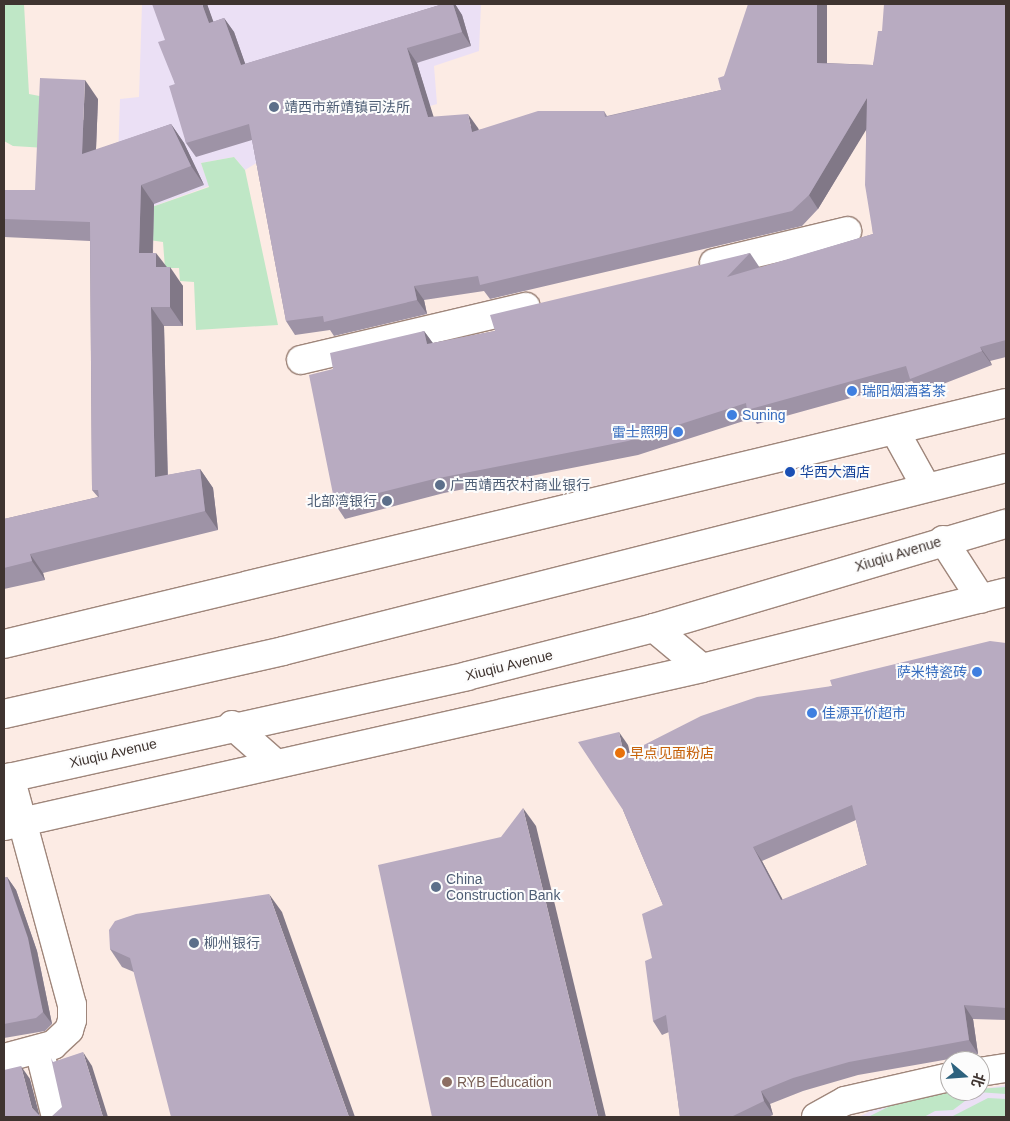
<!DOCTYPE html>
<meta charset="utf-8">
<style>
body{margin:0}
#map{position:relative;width:1010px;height:1121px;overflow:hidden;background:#fcebe4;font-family:Arial,"Noto Sans SC",sans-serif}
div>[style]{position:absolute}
.commercial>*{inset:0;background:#ebe0f5}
.green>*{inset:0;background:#bfe7c6}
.roads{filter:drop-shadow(1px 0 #9f867b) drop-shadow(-1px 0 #9f867b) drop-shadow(0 1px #9f867b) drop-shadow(0 -1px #9f867b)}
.minor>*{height:28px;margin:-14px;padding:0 14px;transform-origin:14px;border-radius:14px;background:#fff}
.major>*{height:28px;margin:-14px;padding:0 14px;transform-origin:14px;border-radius:14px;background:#fff}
.wall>*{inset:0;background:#9e93a6}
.shaded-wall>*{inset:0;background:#817887}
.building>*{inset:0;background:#b8abc1}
.dots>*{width:14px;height:14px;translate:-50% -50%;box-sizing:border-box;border:2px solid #fcfcfc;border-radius:50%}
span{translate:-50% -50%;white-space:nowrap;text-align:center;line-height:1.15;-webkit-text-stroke:4px #fcfcfc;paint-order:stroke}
.service-label{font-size:14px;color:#4e5e75}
.left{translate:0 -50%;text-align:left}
.right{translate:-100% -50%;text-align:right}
.shop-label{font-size:14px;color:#366cbe}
.transit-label{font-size:14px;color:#164399}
.street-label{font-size:14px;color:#3f3430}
.food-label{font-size:14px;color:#c56008}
.education-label{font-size:14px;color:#785e54}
.frame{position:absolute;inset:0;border:5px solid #3f3430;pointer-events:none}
.north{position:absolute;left:940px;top:1051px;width:50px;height:50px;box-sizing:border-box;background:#fcfcfc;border:1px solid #b0acaa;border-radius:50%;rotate:108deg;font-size:14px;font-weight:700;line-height:20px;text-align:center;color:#3f3430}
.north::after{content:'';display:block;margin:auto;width:18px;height:22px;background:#2d627e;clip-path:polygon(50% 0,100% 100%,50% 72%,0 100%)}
</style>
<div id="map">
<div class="commercial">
<i style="clip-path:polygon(142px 4px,481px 4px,479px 51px,434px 66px,437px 104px,282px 147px,245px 170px,234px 157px,201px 163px,209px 186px,132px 214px,117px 190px,120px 99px,139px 97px)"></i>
<i style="clip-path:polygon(1006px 1085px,1006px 1117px,859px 1117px,882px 1105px)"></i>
</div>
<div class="green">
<i style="clip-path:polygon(4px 4px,24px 4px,29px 94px,50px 98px,46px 148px,13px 146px,4px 141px)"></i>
<i style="clip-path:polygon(234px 157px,245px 170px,278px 325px,196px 330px,194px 282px,180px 281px,179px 268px,165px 268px,163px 242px,149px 240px,132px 214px,209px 187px,201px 163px)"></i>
<i style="clip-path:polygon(1006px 1087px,1006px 1094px,977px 1092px,953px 1110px,935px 1111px,924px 1117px,868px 1117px,894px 1104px,947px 1091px)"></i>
<i style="clip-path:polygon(988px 1098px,1006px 1099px,1005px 1117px,951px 1117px)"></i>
</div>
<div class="roads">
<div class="minor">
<i style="left:714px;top:263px;width:137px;rotate:-13.5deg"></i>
<i style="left:301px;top:360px;width:231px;rotate:-13.3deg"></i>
<i style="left:4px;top:644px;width:1031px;rotate:-13.52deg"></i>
<i style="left:4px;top:826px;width:716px;rotate:-12.75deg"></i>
<i style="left:702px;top:668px;width:313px;rotate:-14deg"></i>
<i style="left:39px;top:1049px;width:70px;rotate:76deg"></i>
<i style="left:4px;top:1058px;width:51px;rotate:-14.9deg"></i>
<i style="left:53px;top:1045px;width:22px;rotate:-43deg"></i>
<i style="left:69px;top:1030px;width:10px;rotate:-73deg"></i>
<i style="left:72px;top:1020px;width:15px;rotate:-90deg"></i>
<i style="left:72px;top:1005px;width:236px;rotate:-105.2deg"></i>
<i style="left:980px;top:1072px;width:26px;rotate:-9deg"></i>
<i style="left:816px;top:1117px;width:33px;rotate:-29deg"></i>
<i style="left:845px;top:1101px;width:108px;rotate:-12.9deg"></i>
</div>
<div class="major">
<i style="left:895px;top:431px;width:64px;rotate:61deg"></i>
<i style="left:943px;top:540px;width:70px;rotate:57.2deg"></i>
<i style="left:654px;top:628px;width:62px;rotate:39.8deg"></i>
<i style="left:4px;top:714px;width:286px;rotate:-12.7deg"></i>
<i style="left:283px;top:651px;width:746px;rotate:-14.2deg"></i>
<i style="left:232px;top:725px;width:57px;rotate:41.5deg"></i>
<i style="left:4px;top:779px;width:474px;rotate:-12.5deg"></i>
<i style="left:467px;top:676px;width:193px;rotate:-14.4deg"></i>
<i style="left:654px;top:628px;width:367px;rotate:-16.5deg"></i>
</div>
</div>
<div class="wall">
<i style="clip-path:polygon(207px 4px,213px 22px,224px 18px,234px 32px,245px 64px,443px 4px,455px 4px,462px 15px,471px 46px,417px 63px,433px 117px,478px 128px,479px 130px,604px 111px,607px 116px,721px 90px,724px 76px,827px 4px,827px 63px,873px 65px,882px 31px,1006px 4px,1006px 357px,990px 361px,992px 365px,920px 393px,912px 381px,757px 424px,753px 418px,638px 455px,444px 493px,345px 519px,335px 504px,333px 369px,424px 331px,433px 343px,495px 331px,750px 253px,760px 268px,873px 234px,866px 129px,818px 209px,802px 226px,490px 299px,484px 291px,424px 300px,427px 314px,334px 336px,330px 330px,295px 335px,286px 321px,252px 140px,196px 157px,186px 143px,175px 84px,165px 40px)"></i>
<i style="clip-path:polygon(98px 99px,96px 150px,171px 124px,184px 143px,204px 185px,154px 204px,153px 253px,183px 286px,183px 326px,164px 326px,168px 475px,200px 469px,213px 488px,218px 530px,43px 573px,45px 580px,4px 589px,4px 519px,98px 497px,92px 490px,90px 241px,4px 237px,4px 190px,35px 190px)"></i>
<i style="clip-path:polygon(evenodd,1006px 643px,1006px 1020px,973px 1019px,978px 1054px,858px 1075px,803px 1091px,770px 1104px,773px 1115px,768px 1117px,680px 1117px,669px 1032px,662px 1035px,653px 1021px,652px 958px,663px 905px,623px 810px,628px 745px,629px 752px,832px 686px,1006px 643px,856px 820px,867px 865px,783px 900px,762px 861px,856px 820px)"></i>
<i style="clip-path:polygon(7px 877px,16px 890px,37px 951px,52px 1024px,45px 1031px,4px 1038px,4px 878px)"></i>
<i style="clip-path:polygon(282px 912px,134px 972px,122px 967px,110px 949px)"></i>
</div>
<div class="shaded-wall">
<i style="clip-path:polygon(202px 4px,207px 4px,219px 37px,209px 23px)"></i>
<i style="clip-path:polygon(453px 4px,455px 4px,462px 15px,471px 46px,462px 32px)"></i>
<i style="clip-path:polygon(817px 4px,827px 4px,827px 77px,817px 63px)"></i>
<i style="clip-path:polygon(224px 18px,234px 32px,251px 80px,241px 65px)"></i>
<i style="clip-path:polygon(407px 48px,417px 63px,438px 131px,428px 117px)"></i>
<i style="clip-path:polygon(85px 80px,98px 99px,95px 173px,82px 154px)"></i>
<i style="clip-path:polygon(867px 98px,877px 112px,818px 209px,809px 195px)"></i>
<i style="clip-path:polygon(468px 114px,478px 128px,482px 146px,472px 132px)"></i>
<i style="clip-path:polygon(171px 124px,184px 143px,204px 185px,191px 166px)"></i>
<i style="clip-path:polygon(141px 185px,154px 204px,152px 271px,139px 253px)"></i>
<i style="clip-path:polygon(156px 253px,170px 271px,156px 267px)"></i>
<i style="clip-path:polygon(170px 267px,183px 286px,183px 326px,170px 307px)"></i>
<i style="clip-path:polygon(414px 286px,424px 300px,427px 314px,417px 300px)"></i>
<i style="clip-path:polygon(151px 307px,164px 326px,168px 496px,155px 477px)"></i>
<i style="clip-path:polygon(424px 331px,434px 345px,427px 344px)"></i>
<i style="clip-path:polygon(980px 347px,990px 361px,992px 365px,982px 351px)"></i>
<i style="clip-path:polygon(200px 469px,213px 488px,218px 530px,205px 511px)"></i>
<i style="clip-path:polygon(30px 554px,43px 573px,45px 580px,32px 561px)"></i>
<i style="clip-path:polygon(619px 732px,628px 745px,633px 768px,624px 755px)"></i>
<i style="clip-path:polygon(523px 808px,536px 826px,606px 1117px,598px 1117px)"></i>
<i style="clip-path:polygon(753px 847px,762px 861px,790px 914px,781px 900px)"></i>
<i style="clip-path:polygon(7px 877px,16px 890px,37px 951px,52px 1024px,43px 1012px)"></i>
<i style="clip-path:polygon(269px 894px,282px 912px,355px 1117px,349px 1117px)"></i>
<i style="clip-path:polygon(964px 1005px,973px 1019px,978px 1054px,969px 1040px)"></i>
<i style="clip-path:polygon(83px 1052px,92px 1066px,108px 1117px,103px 1117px)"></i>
<i style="clip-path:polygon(21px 1066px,30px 1079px,40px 1117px,32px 1108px)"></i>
<i style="clip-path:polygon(761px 1091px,770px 1104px,773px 1115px,764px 1101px)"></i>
</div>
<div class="building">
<i style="clip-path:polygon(152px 4px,202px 4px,209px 23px,224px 18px,241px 65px,443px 4px,453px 4px,462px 32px,407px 48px,428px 117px,468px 114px,472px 132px,538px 111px,604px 111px,605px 117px,721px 90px,718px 78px,724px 76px,748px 4px,817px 4px,817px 63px,873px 65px,878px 31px,882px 31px,884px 4px,1006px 4px,1006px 340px,980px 347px,982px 351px,910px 379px,906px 366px,747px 410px,746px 403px,628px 441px,434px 479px,335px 504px,309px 375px,333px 369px,330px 353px,424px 331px,427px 344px,495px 331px,490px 315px,750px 253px,727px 277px,873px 234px,865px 185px,867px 98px,809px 195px,792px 211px,480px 285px,478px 276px,414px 286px,417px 300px,324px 322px,323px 316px,286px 321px,249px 124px,186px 143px,169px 86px,175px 84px,158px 42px,165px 40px)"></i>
<i style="clip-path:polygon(40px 78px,85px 80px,82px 154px,171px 124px,191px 166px,141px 185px,139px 253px,156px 253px,156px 267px,170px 267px,170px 307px,151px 307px,155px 477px,200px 469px,205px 511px,30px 554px,32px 561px,4px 568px,4px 519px,99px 497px,98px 490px,92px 490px,90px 222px,4px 219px,4px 190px,35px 190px)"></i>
<i style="clip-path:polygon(evenodd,990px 641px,1006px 643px,1006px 1008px,964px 1005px,969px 1040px,849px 1062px,793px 1078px,761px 1091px,764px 1101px,731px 1117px,680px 1117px,666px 1015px,653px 1021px,645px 961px,652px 958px,642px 914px,663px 905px,623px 810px,578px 742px,619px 732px,624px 755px,701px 716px,757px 697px,832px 686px,830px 680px,990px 641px,852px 805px,867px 865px,781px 900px,753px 847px,852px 805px)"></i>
<i style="clip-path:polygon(523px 808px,598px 1117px,432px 1117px,378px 865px,501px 837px)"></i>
<i style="clip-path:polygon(7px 877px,28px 938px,43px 1012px,36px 1018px,4px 1024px,4px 878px)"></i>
<i style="clip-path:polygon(269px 894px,349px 1117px,171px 1117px,130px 958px,110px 949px,109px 930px,115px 921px,136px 914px)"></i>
<i style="clip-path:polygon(83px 1052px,103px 1117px,51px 1117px,62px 1107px,51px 1058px,53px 1062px)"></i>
<i style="clip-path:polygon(21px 1066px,32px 1108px,41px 1117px,4px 1117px,4px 1070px)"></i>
</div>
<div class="dots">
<i style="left:274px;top:107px;background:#5c6f8a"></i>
<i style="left:852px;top:391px;background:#3f7fe0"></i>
<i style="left:732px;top:415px;background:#3f7fe0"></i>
<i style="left:678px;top:432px;background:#3f7fe0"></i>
<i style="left:790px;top:472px;background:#1a4fb4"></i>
<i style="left:440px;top:485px;background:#5c6f8a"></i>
<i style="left:387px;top:501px;background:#5c6f8a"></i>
<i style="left:977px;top:672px;background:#3f7fe0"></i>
<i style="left:812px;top:713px;background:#3f7fe0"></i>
<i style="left:620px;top:753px;background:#e8710a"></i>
<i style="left:436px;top:887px;background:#5c6f8a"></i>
<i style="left:194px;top:943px;background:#5c6f8a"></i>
<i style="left:447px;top:1082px;background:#8d6e63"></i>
</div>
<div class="service-label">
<span class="left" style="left:284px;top:107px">靖西市新靖镇司法所</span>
<span class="left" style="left:450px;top:485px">广西靖西农村商业银行</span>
<span class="right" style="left:377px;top:501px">北部湾银行</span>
<span class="left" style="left:446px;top:887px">China<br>Construction Bank</span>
<span class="left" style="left:204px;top:943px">柳州银行</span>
</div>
<div class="shop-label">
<span class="left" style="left:862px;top:391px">瑞阳烟酒茗茶</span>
<span class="left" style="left:742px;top:415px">Suning</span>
<span class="right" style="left:668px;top:432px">雷士照明</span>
<span class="right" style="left:967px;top:672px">萨米特瓷砖</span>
<span class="left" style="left:822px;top:713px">佳源平价超市</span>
</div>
<div class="transit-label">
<span class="left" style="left:800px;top:472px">华西大酒店</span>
</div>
<div class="street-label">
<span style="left:898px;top:554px;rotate:-17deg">Xiuqiu Avenue</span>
<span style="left:509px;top:665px;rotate:-14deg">Xiuqiu Avenue</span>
<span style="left:113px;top:753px;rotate:-13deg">Xiuqiu Avenue</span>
</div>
<div class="food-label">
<span class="left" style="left:630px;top:753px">早点见面粉店</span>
</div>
<div class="education-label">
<span class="left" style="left:457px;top:1082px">RYB Education</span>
</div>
<div class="frame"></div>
<div class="north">北</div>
</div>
